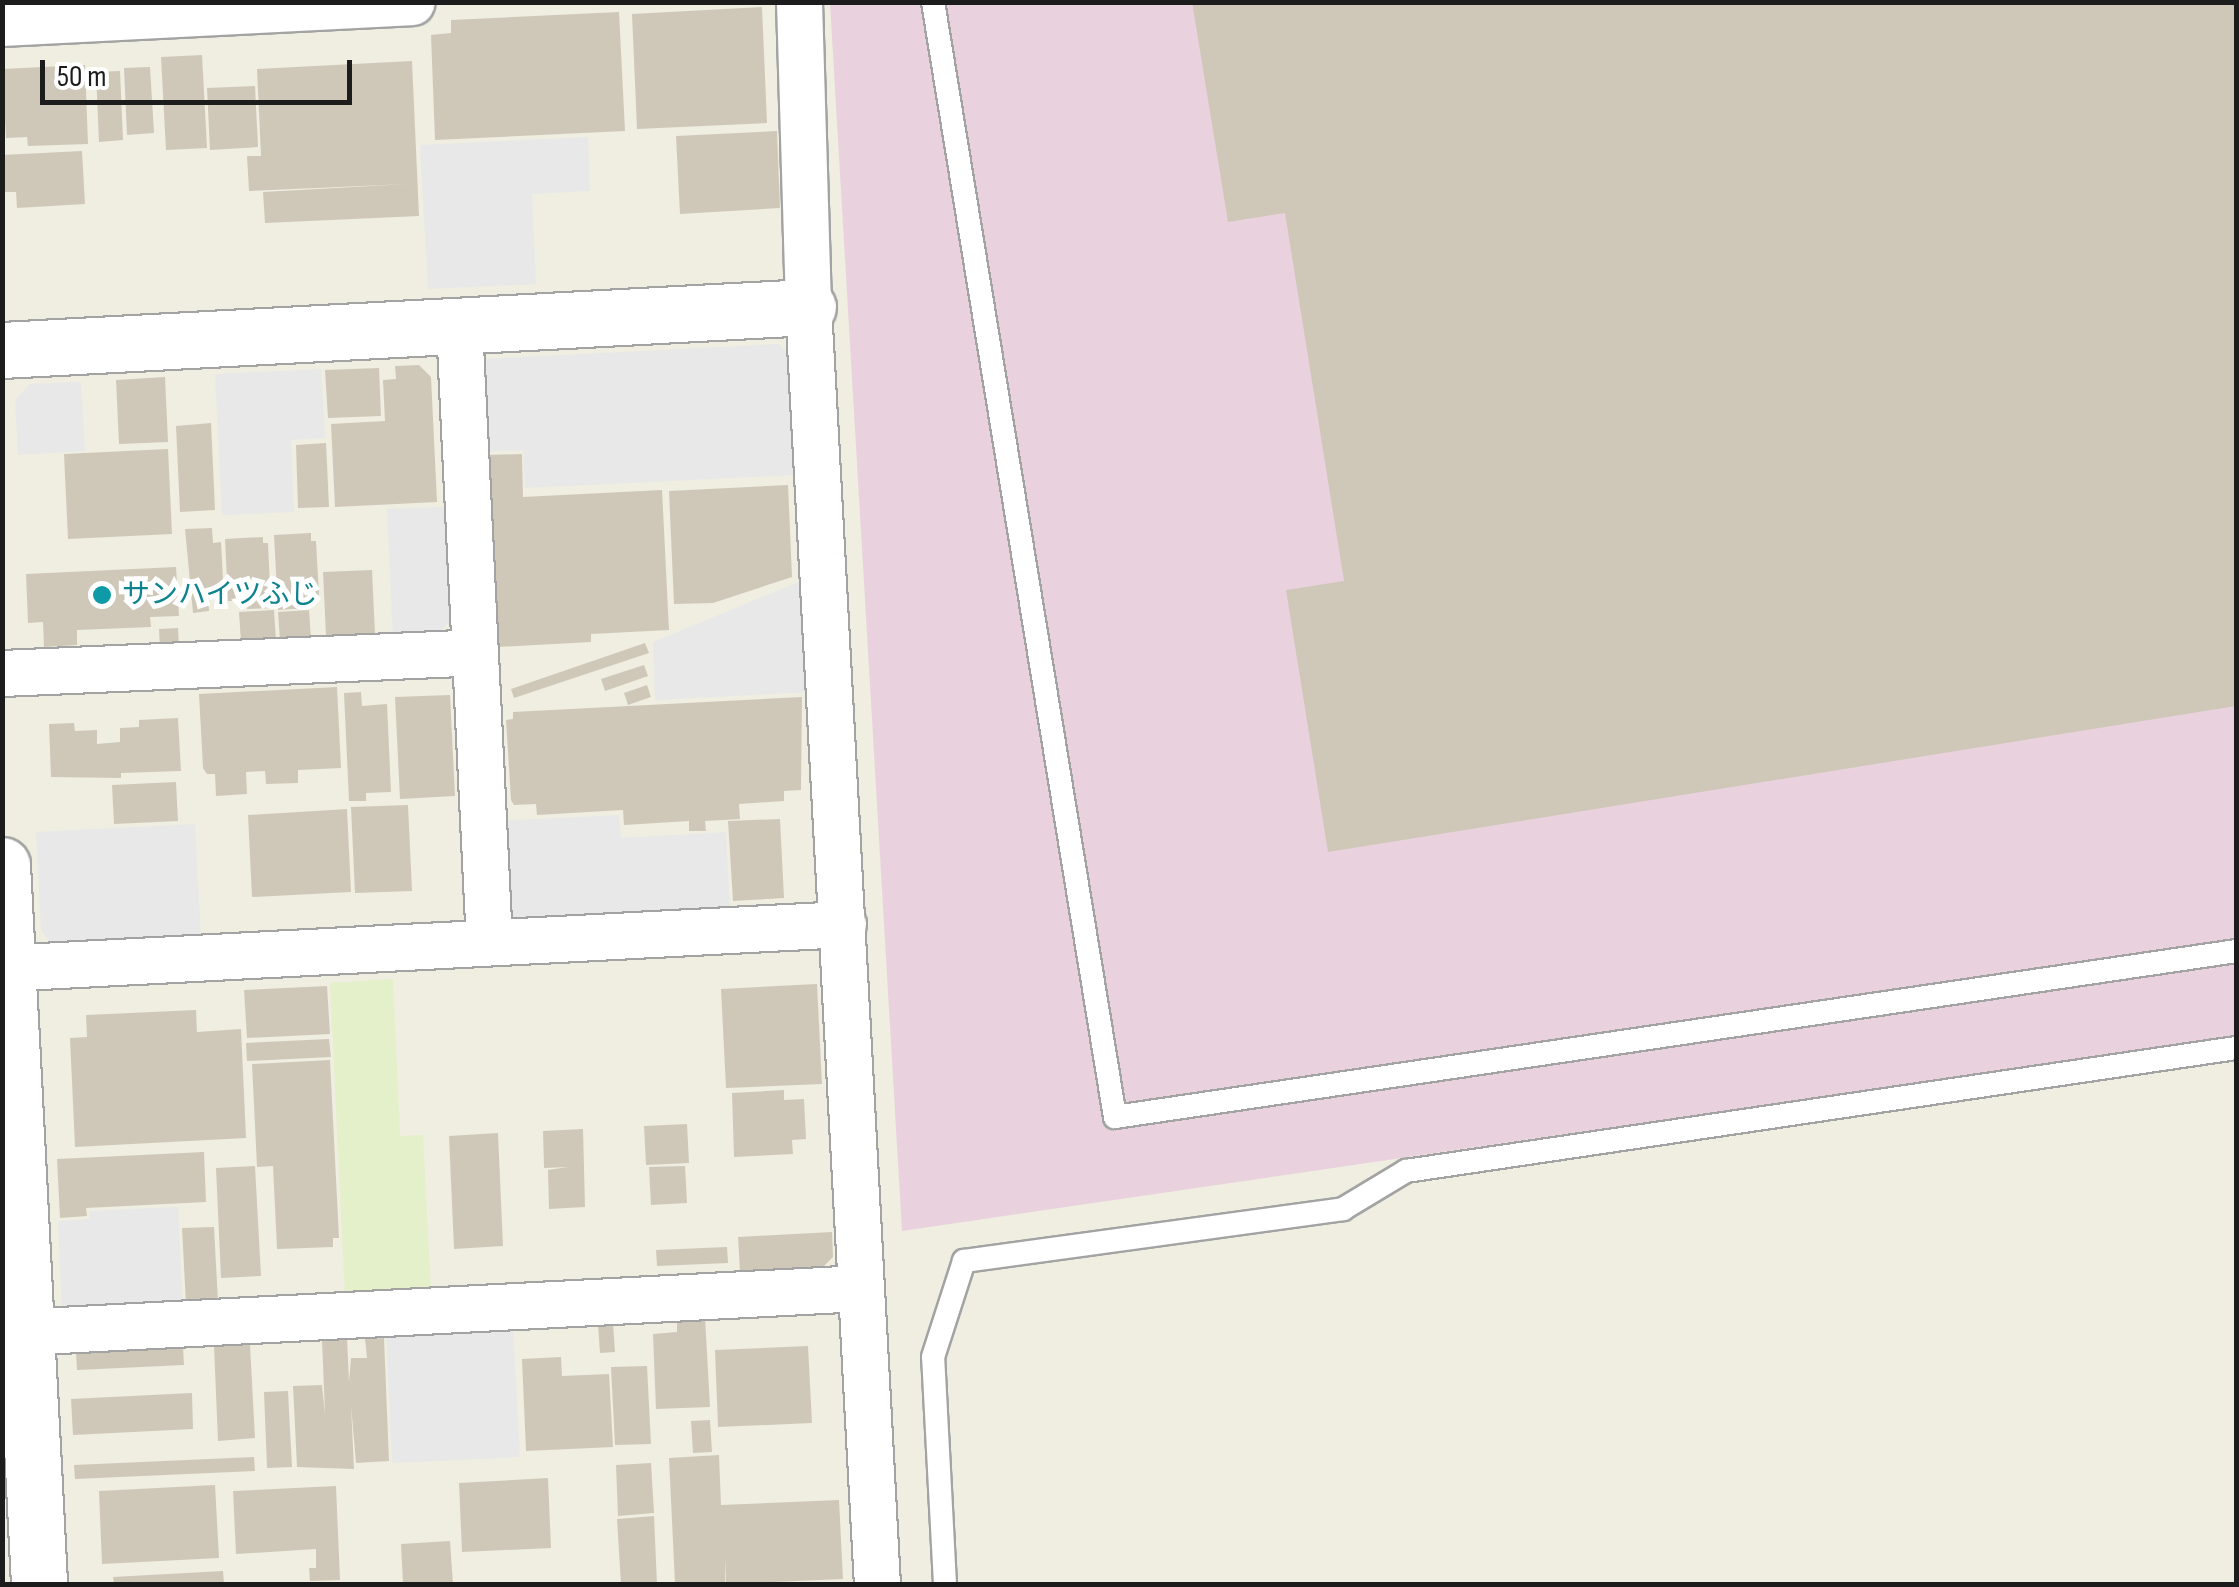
<!DOCTYPE html>
<meta charset="utf-8">
<style>
body{margin:0}
#map{position:relative;width:2239px;height:1587px;overflow:hidden;background:#efeee1;font-family:"Sofia Sans Condensed","Noto Sans JP",sans-serif}
div>[style]{position:absolute}
.industrial>*{inset:0;background:#e9d2de}
.farmland>*{inset:0;background:#e3f0c9}
.parking>*{inset:0;background:#e8e8e8}
.building>*{inset:0;background:#cfc8b9}
.roads{filter:drop-shadow(2px 0 #a3a3a3) drop-shadow(-2px 0 #a3a3a3) drop-shadow(0 2px #a3a3a3) drop-shadow(0 -2px #a3a3a3)}
.service>*{height:22px;margin:-11px;padding:0 11px;transform-origin:11px;border-radius:11px;background:#fff}
.minor>*{height:45px;margin:-22.5px;padding:0 22.5px;transform-origin:22.5px;border-radius:22.5px;background:#fff}
.tertiary>*{height:55px;margin:-27.5px;padding:0 27.5px;transform-origin:27.5px;border-radius:27.5px;background:#fff}
.dots>*{width:28px;height:28px;translate:-50% -50%;box-sizing:border-box;border:5px solid #fff;border-radius:50%}
span{translate:-50% -50%;white-space:nowrap;text-align:center;line-height:1.15;-webkit-text-stroke:10px #fff;paint-order:stroke}
.culture-label{font-size:28px;color:#0d838f}
.left{translate:0 -50%;text-align:left}
.frame{position:absolute;inset:0;border:5px solid #1c1c1c;pointer-events:none}
.scale{position:absolute;left:40px;top:60px;width:312px;height:45px;box-sizing:border-box;border:5px solid #1c1c1c;border-top:0;padding-left:12px;font-size:30px;line-height:35px;white-space:nowrap;color:#1c1c1c;-webkit-text-stroke:8px #fff;paint-order:stroke}
</style>
<div id="map">
<div class="industrial">
<i style="clip-path:polygon(830px 3px,2236px 3px,2236px 1036px,902px 1231px)"></i>
</div>
<div class="farmland">
<i style="clip-path:polygon(393px 979px,400px 1136px,423px 1135px,431px 1293px,345px 1297px,330px 983px)"></i>
</div>
<div class="parking">
<i style="clip-path:polygon(588px 137px,590px 191px,532px 194px,536px 284px,428px 289px,420px 145px)"></i>
<i style="clip-path:polygon(779px 344px,788px 354px,794px 475px,525px 488px,523px 450px,480px 452px,476px 365px,484px 359px)"></i>
<i style="clip-path:polygon(321px 369px,325px 438px,291px 440px,294px 512px,222px 515px,215px 374px)"></i>
<i style="clip-path:polygon(81px 382px,85px 451px,18px 455px,15px 400px,30px 384px)"></i>
<i style="clip-path:polygon(445px 507px,451px 620px,434px 638px,393px 640px,387px 509px)"></i>
<i style="clip-path:polygon(806px 579px,812px 692px,655px 700px,653px 642px)"></i>
<i style="clip-path:polygon(619px 815px,621px 838px,726px 832px,730px 913px,520px 923px,504px 908px,499px 821px)"></i>
<i style="clip-path:polygon(195px 824px,201px 940px,56px 948px,41px 931px,36px 832px)"></i>
<i style="clip-path:polygon(178px 1207px,183px 1308px,62px 1314px,58px 1221px,89px 1219px,89px 1211px)"></i>
<i style="clip-path:polygon(513px 1326px,520px 1457px,392px 1463px,386px 1333px)"></i>
</div>
<div class="building">
<i style="clip-path:polygon(1192px 2px,2236px 2px,2236px 706px,1328px 852px,1286px 590px,1344px 581px,1285px 213px,1228px 222px)"></i>
<i style="clip-path:polygon(762px 7px,767px 123px,637px 129px,632px 14px)"></i>
<i style="clip-path:polygon(619px 12px,625px 131px,435px 140px,431px 35px,451px 33px,451px 20px)"></i>
<i style="clip-path:polygon(202px 55px,207px 148px,166px 150px,161px 57px)"></i>
<i style="clip-path:polygon(412px 61px,419px 216px,265px 223px,263px 192px,408px 184px,249px 191px,247px 156px,261px 156px,257px 69px)"></i>
<i style="clip-path:polygon(85px 65px,88px 144px,28px 146px,27px 137px,6px 138px,2px 69px)"></i>
<i style="clip-path:polygon(150px 67px,154px 133px,127px 135px,124px 68px)"></i>
<i style="clip-path:polygon(120px 71px,123px 140px,99px 142px,96px 72px)"></i>
<i style="clip-path:polygon(255px 86px,258px 147px,210px 150px,207px 88px)"></i>
<i style="clip-path:polygon(777px 131px,780px 208px,680px 214px,676px 136px)"></i>
<i style="clip-path:polygon(82px 151px,85px 204px,17px 208px,16px 192px,5px 192px,2px 155px)"></i>
<i style="clip-path:polygon(419px 365px,431px 377px,437px 502px,335px 507px,331px 424px,385px 421px,383px 380px,396px 379px,395px 366px)"></i>
<i style="clip-path:polygon(379px 368px,381px 416px,328px 418px,325px 370px)"></i>
<i style="clip-path:polygon(165px 377px,168px 442px,119px 444px,116px 380px)"></i>
<i style="clip-path:polygon(211px 423px,215px 510px,180px 512px,176px 426px)"></i>
<i style="clip-path:polygon(326px 443px,329px 507px,298px 508px,296px 445px)"></i>
<i style="clip-path:polygon(168px 449px,172px 534px,68px 539px,64px 454px)"></i>
<i style="clip-path:polygon(522px 454px,523px 497px,662px 490px,669px 630px,591px 634px,591px 642px,497px 647px,485px 455px)"></i>
<i style="clip-path:polygon(788px 485px,792px 577px,713px 603px,674px 604px,669px 491px)"></i>
<i style="clip-path:polygon(212px 528px,213px 543px,221px 542px,224px 598px,208px 599px,209px 611px,193px 613px,185px 529px)"></i>
<i style="clip-path:polygon(311px 533px,311px 541px,316px 541px,319px 595px,308px 596px,308px 608px,278px 610px,274px 535px)"></i>
<i style="clip-path:polygon(263px 537px,263px 543px,268px 543px,271px 608px,247px 609px,246px 601px,228px 601px,225px 539px)"></i>
<i style="clip-path:polygon(176px 567px,179px 616px,150px 617px,151px 627px,77px 630px,77px 645px,44px 647px,43px 622px,28px 623px,26px 574px)"></i>
<i style="clip-path:polygon(372px 570px,375px 634px,326px 636px,323px 572px)"></i>
<i style="clip-path:polygon(274px 610px,276px 641px,241px 642px,239px 612px)"></i>
<i style="clip-path:polygon(309px 610px,311px 639px,280px 641px,278px 612px)"></i>
<i style="clip-path:polygon(178px 628px,179px 649px,160px 649px,159px 629px)"></i>
<i style="clip-path:polygon(645px 643px,649px 653px,514px 698px,511px 689px)"></i>
<i style="clip-path:polygon(644px 665px,648px 676px,605px 691px,601px 679px)"></i>
<i style="clip-path:polygon(647px 685px,651px 697px,628px 705px,624px 693px)"></i>
<i style="clip-path:polygon(337px 687px,341px 768px,298px 770px,298px 783px,266px 784px,265px 771px,246px 772px,247px 794px,216px 796px,215px 774px,207px 774px,203px 768px,199px 694px)"></i>
<i style="clip-path:polygon(361px 692px,362px 706px,387px 704px,391px 792px,366px 793px,366px 801px,349px 801px,344px 693px)"></i>
<i style="clip-path:polygon(450px 695px,455px 796px,400px 799px,395px 697px)"></i>
<i style="clip-path:polygon(802px 697px,801px 790px,784px 791px,784px 801px,739px 804px,740px 819px,705px 821px,706px 831px,689px 831px,689px 821px,624px 825px,623px 810px,537px 815px,536px 804px,514px 805px,511px 800px,506px 720px,513px 719px,513px 712px)"></i>
<i style="clip-path:polygon(178px 718px,181px 771px,121px 773px,121px 778px,51px 777px,49px 724px,74px 723px,75px 731px,97px 730px,97px 744px,120px 742px,120px 728px,139px 727px,139px 720px)"></i>
<i style="clip-path:polygon(176px 782px,178px 821px,114px 824px,112px 785px)"></i>
<i style="clip-path:polygon(408px 805px,412px 891px,355px 893px,351px 807px)"></i>
<i style="clip-path:polygon(347px 809px,351px 892px,252px 897px,248px 815px)"></i>
<i style="clip-path:polygon(780px 819px,784px 898px,733px 901px,728px 821px)"></i>
<i style="clip-path:polygon(817px 984px,822px 1084px,726px 1088px,721px 989px)"></i>
<i style="clip-path:polygon(327px 986px,330px 1034px,247px 1038px,244px 990px)"></i>
<i style="clip-path:polygon(196px 1010px,197px 1032px,241px 1029px,246px 1138px,75px 1147px,70px 1038px,87px 1037px,86px 1015px)"></i>
<i style="clip-path:polygon(329px 1039px,331px 1057px,247px 1061px,246px 1043px)"></i>
<i style="clip-path:polygon(330px 1060px,339px 1238px,333px 1238px,333px 1247px,277px 1249px,273px 1166px,257px 1167px,252px 1064px)"></i>
<i style="clip-path:polygon(784px 1090px,784px 1100px,804px 1099px,806px 1139px,792px 1140px,793px 1154px,734px 1157px,732px 1093px)"></i>
<i style="clip-path:polygon(687px 1124px,689px 1163px,646px 1165px,644px 1126px)"></i>
<i style="clip-path:polygon(583px 1129px,585px 1207px,549px 1209px,548px 1170px,568px 1167px,544px 1168px,543px 1131px)"></i>
<i style="clip-path:polygon(498px 1133px,503px 1246px,454px 1249px,449px 1136px)"></i>
<i style="clip-path:polygon(204px 1152px,206px 1202px,86px 1208px,87px 1216px,60px 1218px,57px 1159px)"></i>
<i style="clip-path:polygon(255px 1166px,261px 1276px,221px 1278px,216px 1168px)"></i>
<i style="clip-path:polygon(685px 1166px,687px 1203px,651px 1205px,649px 1167px)"></i>
<i style="clip-path:polygon(214px 1227px,218px 1302px,186px 1304px,182px 1228px)"></i>
<i style="clip-path:polygon(832px 1232px,833px 1257px,822px 1268px,740px 1272px,738px 1237px)"></i>
<i style="clip-path:polygon(727px 1247px,728px 1263px,657px 1266px,656px 1250px)"></i>
<i style="clip-path:polygon(705px 1317px,710px 1407px,656px 1409px,653px 1334px,677px 1332px,677px 1319px)"></i>
<i style="clip-path:polygon(613px 1323px,615px 1352px,600px 1353px,598px 1324px)"></i>
<i style="clip-path:polygon(347px 1338px,349px 1382px,351px 1358px,367px 1358px,365px 1339px,384px 1338px,389px 1461px,356px 1463px,351px 1405px,354px 1469px,297px 1467px,293px 1386px,322px 1385px,325px 1415px,322px 1339px)"></i>
<i style="clip-path:polygon(250px 1345px,255px 1438px,218px 1441px,214px 1346px)"></i>
<i style="clip-path:polygon(808px 1346px,812px 1423px,718px 1427px,715px 1350px)"></i>
<i style="clip-path:polygon(183px 1348px,184px 1365px,77px 1370px,76px 1353px)"></i>
<i style="clip-path:polygon(561px 1357px,562px 1376px,609px 1374px,613px 1447px,526px 1451px,522px 1359px)"></i>
<i style="clip-path:polygon(647px 1366px,651px 1444px,615px 1445px,611px 1367px)"></i>
<i style="clip-path:polygon(288px 1391px,292px 1467px,267px 1468px,264px 1392px)"></i>
<i style="clip-path:polygon(192px 1393px,193px 1429px,73px 1435px,71px 1399px)"></i>
<i style="clip-path:polygon(710px 1420px,712px 1452px,693px 1453px,691px 1421px)"></i>
<i style="clip-path:polygon(719px 1455px,721px 1505px,839px 1500px,843px 1579px,726px 1584px,725px 1557px,725px 1584px,675px 1584px,669px 1458px)"></i>
<i style="clip-path:polygon(254px 1457px,255px 1471px,75px 1479px,74px 1465px)"></i>
<i style="clip-path:polygon(651px 1463px,654px 1513px,618px 1516px,616px 1465px)"></i>
<i style="clip-path:polygon(548px 1478px,551px 1548px,462px 1552px,459px 1483px)"></i>
<i style="clip-path:polygon(215px 1485px,219px 1558px,102px 1564px,99px 1491px)"></i>
<i style="clip-path:polygon(336px 1486px,340px 1580px,310px 1581px,309px 1568px,316px 1568px,316px 1549px,236px 1554px,233px 1491px)"></i>
<i style="clip-path:polygon(654px 1516px,657px 1584px,621px 1584px,617px 1519px)"></i>
<i style="clip-path:polygon(450px 1541px,453px 1584px,403px 1584px,401px 1544px)"></i>
<i style="clip-path:polygon(223px 1571px,224px 1584px,114px 1584px,113px 1577px)"></i>
</div>
<div class="roads">
<div class="service">
<i style="left:933px;top:2px;width:1130px;rotate:80.73deg"></i>
<i style="left:1115px;top:1117px;width:1133px;rotate:-8.42deg"></i>
<i style="left:945px;top:1584px;width:227px;rotate:-93deg"></i>
<i style="left:933px;top:1357px;width:101px;rotate:-72.1deg"></i>
<i style="left:964px;top:1261px;width:383px;rotate:-7.8deg"></i>
<i style="left:1343px;top:1209px;width:74px;rotate:-31.1deg"></i>
<i style="left:1406px;top:1171px;width:839px;rotate:-8.43deg"></i>
</div>
<div class="minor">
<i style="left:799px;top:2px;width:305px;rotate:88.3deg"></i>
<i style="left:808px;top:307px;width:1279px;rotate:86.91deg"></i>
<i style="left:2px;top:23px;width:410px;rotate:-2.9deg"></i>
<i style="left:459px;top:325px;width:618px;rotate:87.22deg"></i>
<i style="left:2px;top:673px;width:473px;rotate:-2.5deg"></i>
<i style="left:2px;top:968px;width:842px;rotate:-2.99deg"></i>
<i style="left:2px;top:1333px;width:859px;rotate:-3deg"></i>
</div>
<div class="tertiary">
<i style="left:2px;top:350px;width:807px;rotate:-3.05deg"></i>
<i style="left:2px;top:865px;width:720px;rotate:87.05deg"></i>
</div>
</div>
<div class="dots">
<i style="left:102px;top:595px;background:#0f9aa8"></i>
</div>
<div class="culture-label">
<span class="left" style="left:122px;top:595px">サンハイツふじ</span>
</div>
<div class="frame"></div>
<div class="scale">50 m</div>
</div>
